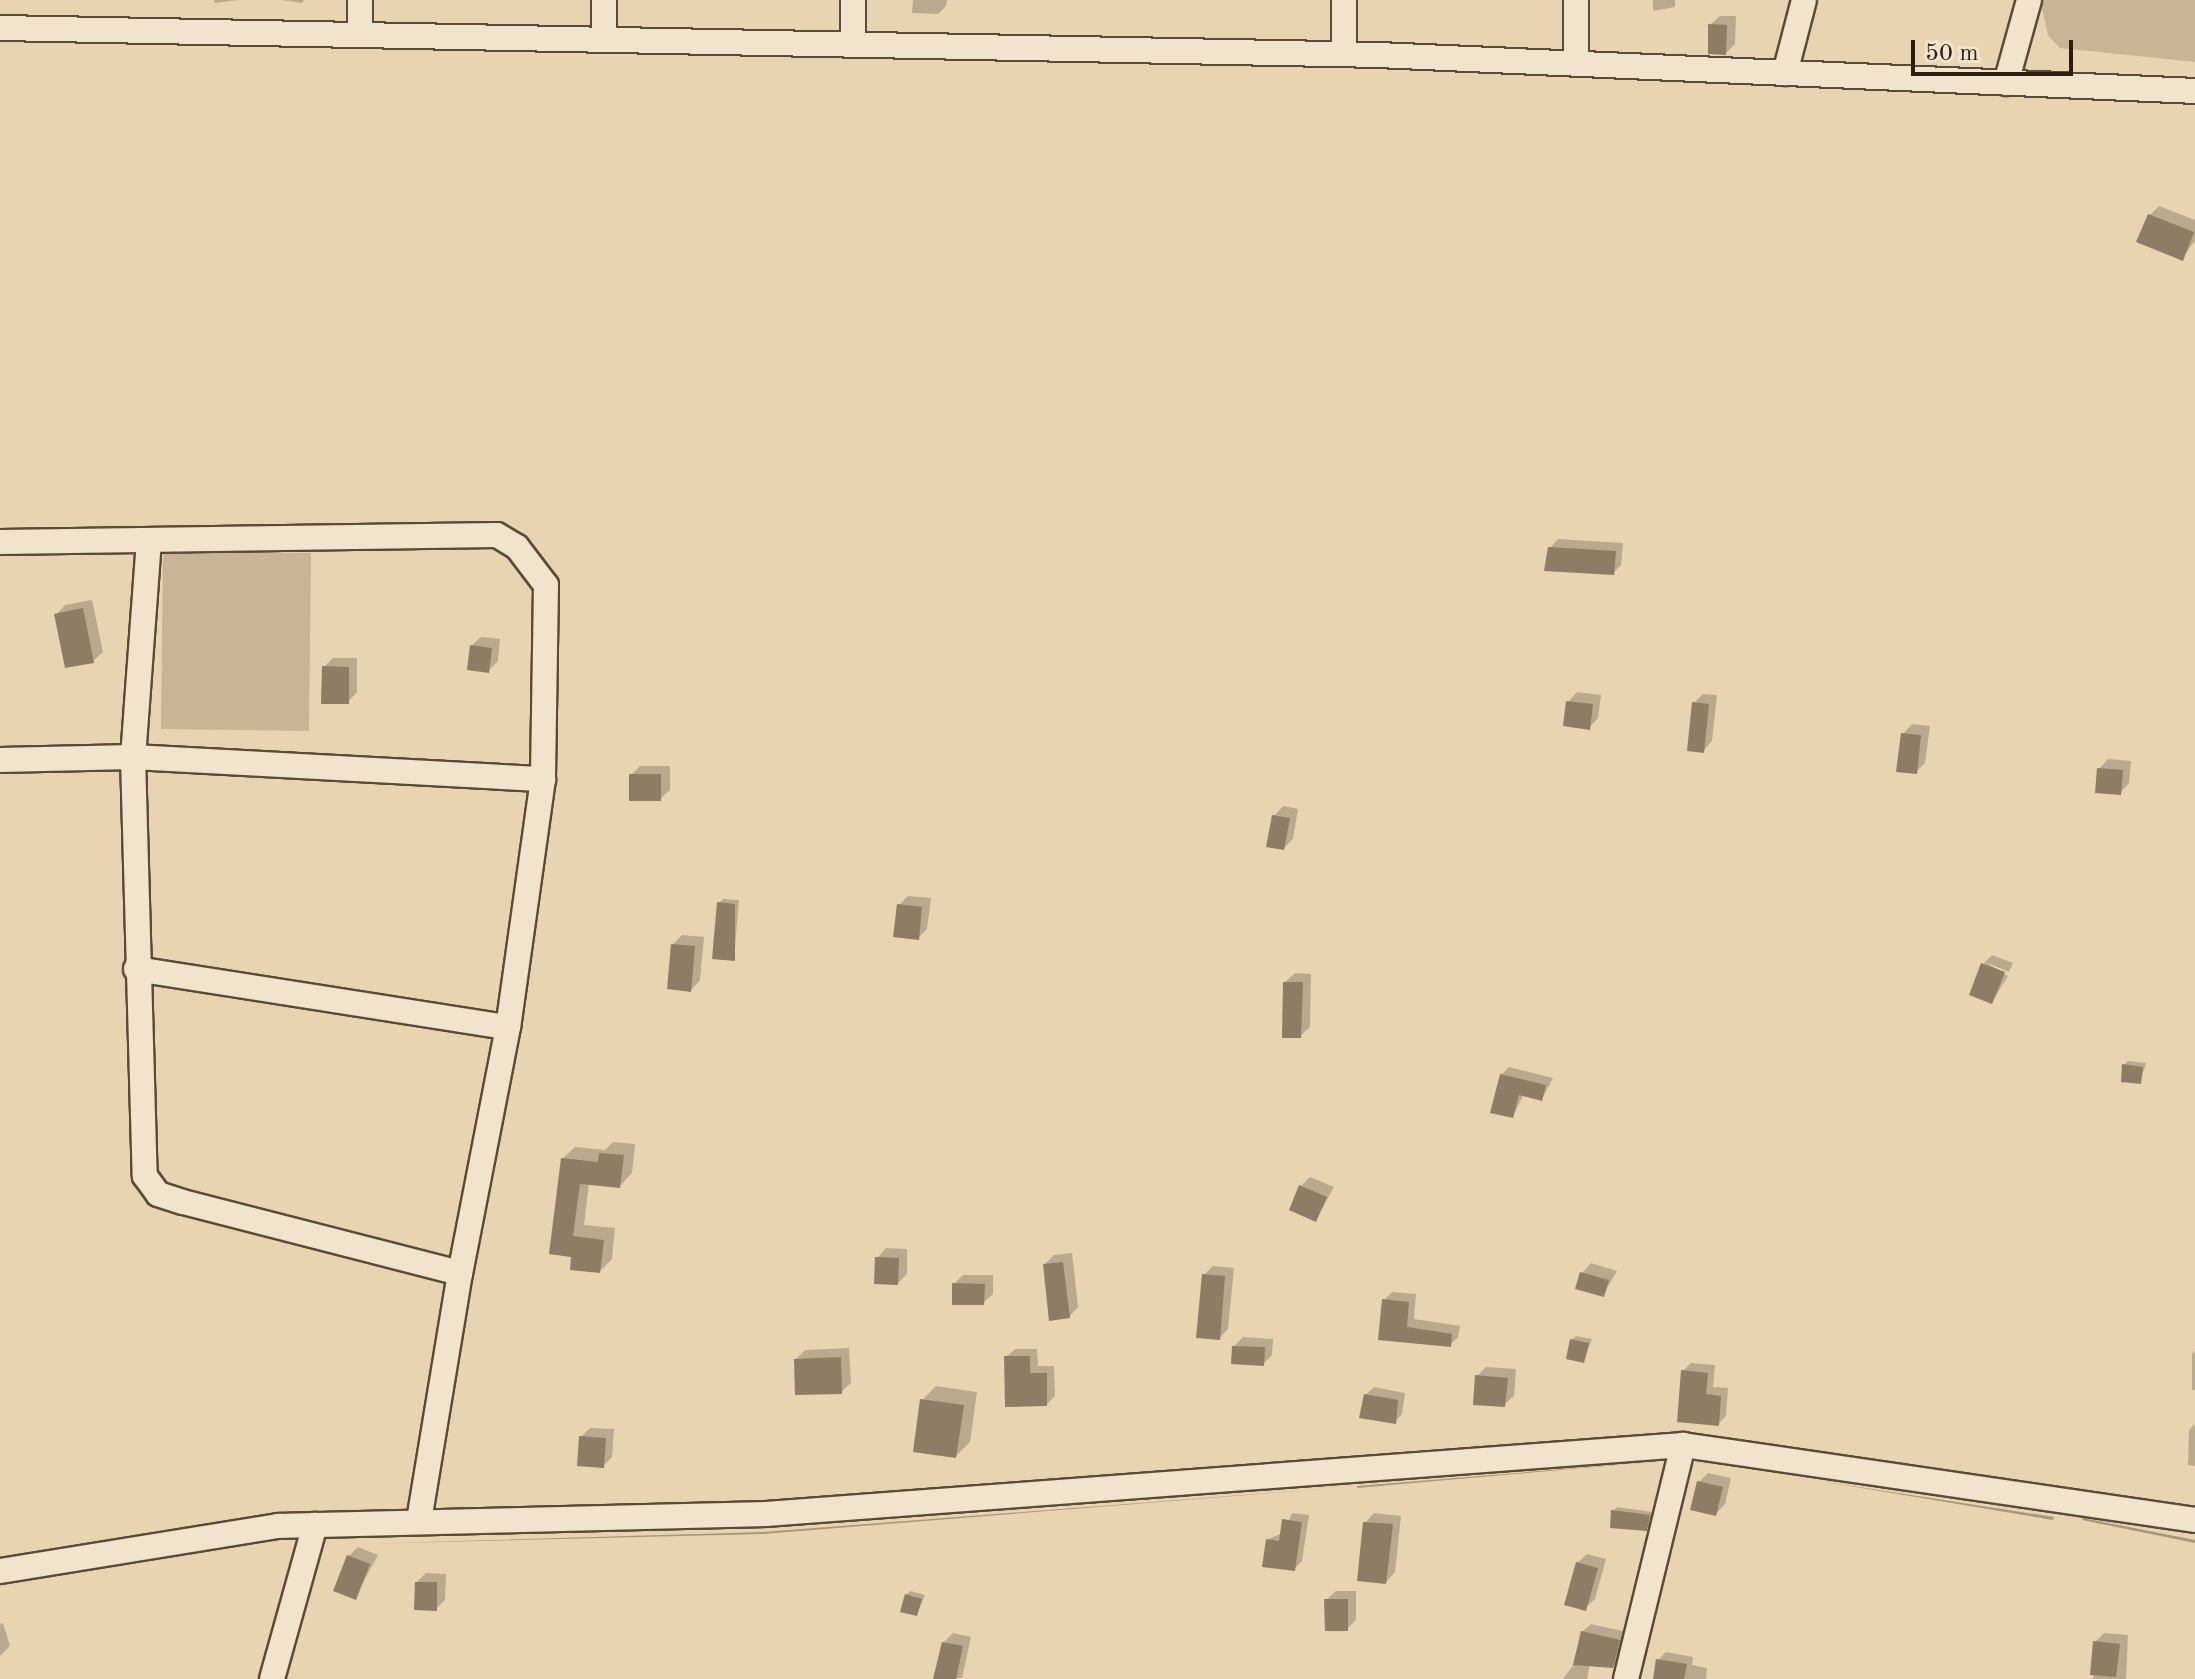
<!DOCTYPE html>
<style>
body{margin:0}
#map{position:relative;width:2195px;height:1679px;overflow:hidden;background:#e9d4b1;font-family:"Old Standard TT",serif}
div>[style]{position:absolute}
.green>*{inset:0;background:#c9b596}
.water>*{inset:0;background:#a8967a}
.shadow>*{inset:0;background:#0003}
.building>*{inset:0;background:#8e7c64}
.roads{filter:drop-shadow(2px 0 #5a4b38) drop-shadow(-2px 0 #5a4b38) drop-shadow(0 2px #5a4b38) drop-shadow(0 -2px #5a4b38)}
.minor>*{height:24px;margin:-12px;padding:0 12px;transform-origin:12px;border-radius:12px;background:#f1e3cc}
span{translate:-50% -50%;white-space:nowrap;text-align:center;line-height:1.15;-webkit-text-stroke:6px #f1e3cc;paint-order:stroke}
.scale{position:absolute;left:1911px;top:40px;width:162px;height:36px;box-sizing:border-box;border:4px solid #2b1d10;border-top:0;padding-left:10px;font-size:24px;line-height:28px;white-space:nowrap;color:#2b1d10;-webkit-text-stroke:6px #f1e3cc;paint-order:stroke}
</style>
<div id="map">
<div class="green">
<i style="clip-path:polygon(2040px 0,2195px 0,2195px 62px,2060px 48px,2048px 35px)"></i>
<i style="clip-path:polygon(163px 551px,311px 553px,309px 731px,161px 729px)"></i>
</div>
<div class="water">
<i style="clip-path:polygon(1662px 1461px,1357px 1488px,1357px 1486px)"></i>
<i style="clip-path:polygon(1814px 1480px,2054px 1517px,2053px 1520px)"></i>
<i style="clip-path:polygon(1333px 1488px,763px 1534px,361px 1544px,763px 1532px)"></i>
<i style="clip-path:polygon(2083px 1518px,2195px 1540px,2195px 1543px,2082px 1520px)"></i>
</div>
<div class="shadow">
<i style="clip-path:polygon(214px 0,238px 0,215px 3px)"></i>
<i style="clip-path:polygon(282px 0,304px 0,302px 3px)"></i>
<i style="clip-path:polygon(913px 0,947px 0,946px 6px,938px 14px,912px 13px)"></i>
<i style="clip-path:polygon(1653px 0,1675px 0,1675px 7px,1653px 11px)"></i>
<i style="clip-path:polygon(1720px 16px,1736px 16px,1735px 44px,1726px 53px,1710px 25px)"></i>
<i style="clip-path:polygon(2159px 206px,2195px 220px,2195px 241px,2182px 258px,2150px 215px)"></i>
<i style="clip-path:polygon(1558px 539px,1623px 543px,1621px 565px,1613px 573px,1550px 548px)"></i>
<i style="clip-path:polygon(92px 600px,103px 652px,93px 661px,56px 615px,65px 605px)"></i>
<i style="clip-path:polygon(481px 637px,500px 639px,498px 661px,488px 671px,471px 646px)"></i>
<i style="clip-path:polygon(333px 658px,357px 658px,357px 692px,348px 702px,324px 667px)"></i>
<i style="clip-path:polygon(1577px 692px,1601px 695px,1598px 718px,1589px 728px,1568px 702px)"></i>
<i style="clip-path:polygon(1703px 694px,1717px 695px,1712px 741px,1703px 751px,1694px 703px)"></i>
<i style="clip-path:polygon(1912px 724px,1930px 726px,1925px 763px,1916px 772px,1903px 734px)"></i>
<i style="clip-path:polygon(2108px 759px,2131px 761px,2129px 783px,2120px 793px,2099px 769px)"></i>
<i style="clip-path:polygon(640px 766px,670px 766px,670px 790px,660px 799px,631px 775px)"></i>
<i style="clip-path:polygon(1283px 806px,1298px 809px,1293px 839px,1284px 848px,1274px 816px)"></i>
<i style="clip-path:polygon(908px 896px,931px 898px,927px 929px,918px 938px,899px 905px)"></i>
<i style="clip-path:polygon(723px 899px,739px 900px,734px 959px,719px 903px)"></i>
<i style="clip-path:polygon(682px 935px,704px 937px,700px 980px,691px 990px,672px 945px)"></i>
<i style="clip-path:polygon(1992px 955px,2013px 963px,2009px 972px,1985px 962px,2008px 976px,1992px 1002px,1983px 964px)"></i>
<i style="clip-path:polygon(1295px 973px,1311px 974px,1310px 1027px,1300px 1036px,1285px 982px)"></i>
<i style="clip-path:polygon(2128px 1061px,2146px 1063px,2140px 1082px,2124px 1065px)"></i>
<i style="clip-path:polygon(1509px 1067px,1553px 1078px,1542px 1099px,1524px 1094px,1513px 1116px,1501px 1075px)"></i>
<i style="clip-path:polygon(613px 1142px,635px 1144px,632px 1173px,620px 1186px,589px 1183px,584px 1225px,615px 1228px,612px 1259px,600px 1271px,573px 1255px,562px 1159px,575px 1147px,605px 1150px)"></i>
<i style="clip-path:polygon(1310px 1177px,1334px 1187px,1316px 1220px,1301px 1186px)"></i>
<i style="clip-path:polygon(886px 1248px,907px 1249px,907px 1274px,898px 1283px,877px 1258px)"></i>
<i style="clip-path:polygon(1072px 1253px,1078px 1307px,1069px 1317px,1045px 1264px,1054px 1255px)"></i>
<i style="clip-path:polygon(1591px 1263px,1617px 1271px,1603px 1295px,1582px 1273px)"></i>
<i style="clip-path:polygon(1213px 1266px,1234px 1268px,1228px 1329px,1219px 1338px,1204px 1275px)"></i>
<i style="clip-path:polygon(963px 1275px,993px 1275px,993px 1294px,983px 1303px,954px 1284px)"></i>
<i style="clip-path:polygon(1392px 1292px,1416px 1294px,1414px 1319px,1460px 1326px,1458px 1337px,1450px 1345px,1380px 1339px,1384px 1300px)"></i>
<i style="clip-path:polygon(1576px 1336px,1592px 1339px,1584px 1360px,1572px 1340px)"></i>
<i style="clip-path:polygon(1243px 1337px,1273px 1339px,1272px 1355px,1263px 1364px,1234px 1346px)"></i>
<i style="clip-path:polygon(849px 1348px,851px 1383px,841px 1392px,796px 1359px,805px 1350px)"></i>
<i style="clip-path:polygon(1015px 1349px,1037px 1349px,1038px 1366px,1054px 1366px,1055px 1396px,1047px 1404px,1006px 1357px)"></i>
<i style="clip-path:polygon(2195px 1351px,2195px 1390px,2192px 1390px,2192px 1354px)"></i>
<i style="clip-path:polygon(1691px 1363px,1715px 1365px,1713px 1387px,1728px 1388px,1726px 1416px,1718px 1424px,1683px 1371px)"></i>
<i style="clip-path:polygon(1486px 1367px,1516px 1369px,1514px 1396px,1504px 1405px,1477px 1376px)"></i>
<i style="clip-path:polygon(936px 1386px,977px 1392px,970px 1442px,956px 1456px,922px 1400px)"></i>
<i style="clip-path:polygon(1374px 1387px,1405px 1393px,1402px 1414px,1395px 1422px,1366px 1395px)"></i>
<i style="clip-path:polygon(2195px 1424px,2195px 1466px,2188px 1465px,2189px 1430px)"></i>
<i style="clip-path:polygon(590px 1428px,614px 1429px,612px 1457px,603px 1466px,581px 1437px)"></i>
<i style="clip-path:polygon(1708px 1473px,1731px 1478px,1725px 1504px,1716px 1514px,1699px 1482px)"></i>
<i style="clip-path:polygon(1617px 1507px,1653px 1512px,1650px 1525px,1646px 1529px,1613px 1511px)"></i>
<i style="clip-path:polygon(1292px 1513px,1309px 1515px,1302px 1561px,1294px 1569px,1268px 1539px,1283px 1533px)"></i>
<i style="clip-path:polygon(1374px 1513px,1401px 1516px,1395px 1572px,1386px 1582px,1365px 1523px)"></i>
<i style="clip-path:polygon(358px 1547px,378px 1555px,355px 1597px,349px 1556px)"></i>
<i style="clip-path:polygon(1587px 1554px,1606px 1559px,1595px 1599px,1585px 1608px,1577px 1563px)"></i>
<i style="clip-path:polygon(426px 1573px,446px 1574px,445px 1600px,436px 1609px,417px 1582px)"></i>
<i style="clip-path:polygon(910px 1591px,925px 1595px,917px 1614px,906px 1595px)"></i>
<i style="clip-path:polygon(1336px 1591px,1356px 1591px,1356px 1620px,1347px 1629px,1326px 1600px)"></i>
<i style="clip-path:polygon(3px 1623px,10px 1646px,0 1656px,0 1624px)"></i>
<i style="clip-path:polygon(1591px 1624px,1627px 1632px,1621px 1657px,1613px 1666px,1590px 1664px,1587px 1679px,1563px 1679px,1575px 1663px,1582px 1632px)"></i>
<i style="clip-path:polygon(953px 1633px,971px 1637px,962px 1678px,935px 1679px,943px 1643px)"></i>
<i style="clip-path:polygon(2104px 1633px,2128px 1635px,2126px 1679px,2093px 1679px,2095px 1642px)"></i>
<i style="clip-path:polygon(1666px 1652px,1693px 1657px,1692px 1665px,1707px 1668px,1706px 1679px,1655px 1679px,1658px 1660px)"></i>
</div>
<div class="building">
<i style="clip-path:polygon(1708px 24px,1727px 25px,1726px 55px,1708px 54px)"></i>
<i style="clip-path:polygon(2148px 214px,2194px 232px,2183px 261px,2136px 242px)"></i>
<i style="clip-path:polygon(1548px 547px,1616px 551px,1614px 575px,1544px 571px)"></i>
<i style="clip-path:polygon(83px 608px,94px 663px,65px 668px,54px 614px)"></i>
<i style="clip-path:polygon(470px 645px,492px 648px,489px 673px,467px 670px)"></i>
<i style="clip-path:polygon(322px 666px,349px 667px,349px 704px,321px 704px)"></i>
<i style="clip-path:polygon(1566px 701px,1593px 704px,1590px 730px,1563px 726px)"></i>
<i style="clip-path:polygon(1692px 702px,1709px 704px,1704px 753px,1687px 751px)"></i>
<i style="clip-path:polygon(1901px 733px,1921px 735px,1917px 774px,1896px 772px)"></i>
<i style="clip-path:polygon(2097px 768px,2123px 770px,2121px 795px,2095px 793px)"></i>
<i style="clip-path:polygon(629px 774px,661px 774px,661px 801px,629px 801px)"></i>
<i style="clip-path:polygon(1272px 815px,1290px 818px,1284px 850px,1266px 847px)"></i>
<i style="clip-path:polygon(717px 902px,735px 904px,735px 961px,712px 959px)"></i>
<i style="clip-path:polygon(897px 904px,922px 907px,919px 940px,893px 937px)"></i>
<i style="clip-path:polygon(671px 944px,695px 946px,691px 992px,667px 989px)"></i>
<i style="clip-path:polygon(1981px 963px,2005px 972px,1992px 1004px,1969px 995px)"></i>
<i style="clip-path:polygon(1283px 982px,1303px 982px,1301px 1038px,1282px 1038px)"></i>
<i style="clip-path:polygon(2122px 1064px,2143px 1067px,2141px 1084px,2121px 1082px)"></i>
<i style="clip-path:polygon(1500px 1074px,1546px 1085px,1542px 1101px,1519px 1095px,1513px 1118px,1490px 1113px)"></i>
<i style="clip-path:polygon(599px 1153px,624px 1155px,620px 1188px,580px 1184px,573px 1236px,604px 1240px,600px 1273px,570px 1270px,571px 1257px,549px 1254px,561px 1158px,598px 1162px)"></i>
<i style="clip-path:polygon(1299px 1185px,1327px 1197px,1316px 1222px,1289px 1210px)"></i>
<i style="clip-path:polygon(875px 1257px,899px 1258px,898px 1285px,874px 1284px)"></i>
<i style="clip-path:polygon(1063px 1262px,1070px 1318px,1049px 1321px,1043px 1264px)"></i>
<i style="clip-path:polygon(1580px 1272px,1609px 1280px,1604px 1297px,1575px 1289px)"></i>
<i style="clip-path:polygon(1202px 1274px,1225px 1276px,1220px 1340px,1196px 1338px)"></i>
<i style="clip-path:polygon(952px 1283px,985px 1284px,984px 1305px,952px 1305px)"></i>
<i style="clip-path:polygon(1382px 1299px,1409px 1302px,1407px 1327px,1452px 1334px,1451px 1347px,1378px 1340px)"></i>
<i style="clip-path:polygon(1570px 1339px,1589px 1343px,1584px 1363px,1566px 1359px)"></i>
<i style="clip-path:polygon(1232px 1346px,1265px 1347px,1264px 1366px,1231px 1364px)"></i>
<i style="clip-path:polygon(1004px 1356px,1030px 1356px,1030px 1373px,1047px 1373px,1047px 1406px,1005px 1407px)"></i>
<i style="clip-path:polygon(841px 1357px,842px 1394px,795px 1395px,794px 1359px)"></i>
<i style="clip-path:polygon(1681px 1370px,1708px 1373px,1706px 1394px,1721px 1396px,1719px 1426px,1677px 1422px)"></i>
<i style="clip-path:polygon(1475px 1375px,1508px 1378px,1505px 1407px,1473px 1405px)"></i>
<i style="clip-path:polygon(1364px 1394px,1398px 1400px,1396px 1424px,1359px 1418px)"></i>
<i style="clip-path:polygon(920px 1399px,964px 1405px,956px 1458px,913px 1452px)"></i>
<i style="clip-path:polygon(579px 1436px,606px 1438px,604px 1468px,577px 1466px)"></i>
<i style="clip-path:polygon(1697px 1481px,1723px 1487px,1716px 1516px,1690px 1510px)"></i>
<i style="clip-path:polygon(1611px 1510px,1650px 1515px,1647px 1531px,1610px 1528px)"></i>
<i style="clip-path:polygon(1282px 1519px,1302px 1522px,1295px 1571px,1262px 1567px,1266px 1539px,1279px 1541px)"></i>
<i style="clip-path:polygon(1363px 1522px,1393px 1524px,1386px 1584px,1357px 1581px)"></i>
<i style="clip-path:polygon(347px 1555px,370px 1564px,356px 1600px,333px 1591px)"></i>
<i style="clip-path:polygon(1576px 1562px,1598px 1568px,1586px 1611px,1564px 1605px)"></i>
<i style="clip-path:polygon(415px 1582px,437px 1582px,437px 1611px,414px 1610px)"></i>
<i style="clip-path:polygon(905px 1594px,922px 1599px,917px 1616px,900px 1612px)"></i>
<i style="clip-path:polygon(1324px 1599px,1348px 1599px,1348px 1631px,1325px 1631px)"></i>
<i style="clip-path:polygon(1581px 1631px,1620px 1640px,1613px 1668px,1573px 1665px)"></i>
<i style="clip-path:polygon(2093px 1641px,2120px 1644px,2116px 1677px,2090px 1675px)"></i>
<i style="clip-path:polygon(942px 1642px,963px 1646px,956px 1679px,933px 1679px)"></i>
<i style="clip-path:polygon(1656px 1659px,1687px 1664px,1684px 1679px,1653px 1679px)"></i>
</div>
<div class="roads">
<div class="minor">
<i style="left:360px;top:0;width:35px;rotate:90deg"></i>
<i style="left:1344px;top:0;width:54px;rotate:90deg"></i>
<i style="left:0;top:28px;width:1378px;rotate:1.12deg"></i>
<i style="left:1378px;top:55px;width:818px;rotate:2.52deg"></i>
<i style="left:604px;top:40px;width:40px;rotate:-90deg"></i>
<i style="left:853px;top:45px;width:45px;rotate:-90deg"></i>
<i style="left:1576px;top:64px;width:64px;rotate:-90deg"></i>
<i style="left:1785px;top:73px;width:75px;rotate:-75.4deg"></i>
<i style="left:2006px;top:83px;width:86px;rotate:-74.5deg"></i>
<i style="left:149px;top:540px;width:218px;rotate:94.2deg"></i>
<i style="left:133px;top:757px;width:419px;rotate:88.4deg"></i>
<i style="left:145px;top:1176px;width:22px;rotate:54deg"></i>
<i style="left:158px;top:1194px;width:26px;rotate:18deg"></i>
<i style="left:183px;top:1202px;width:286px;rotate:14.4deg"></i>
<i style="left:0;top:542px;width:497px;rotate:-0.8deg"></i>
<i style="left:497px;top:535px;width:23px;rotate:31deg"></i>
<i style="left:517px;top:547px;width:48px;rotate:52.7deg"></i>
<i style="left:546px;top:585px;width:194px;rotate:90.9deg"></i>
<i style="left:543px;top:779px;width:250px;rotate:98deg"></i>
<i style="left:508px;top:1027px;width:251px;rotate:101deg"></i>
<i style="left:460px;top:1273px;width:251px;rotate:99.4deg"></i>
<i style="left:0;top:760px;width:133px;rotate:-1.3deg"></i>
<i style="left:133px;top:757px;width:411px;rotate:3.1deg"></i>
<i style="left:136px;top:969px;width:376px;rotate:8.9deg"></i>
<i style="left:0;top:1571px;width:282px;rotate:-9.2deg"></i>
<i style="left:278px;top:1526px;width:488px;rotate:-1.4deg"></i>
<i style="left:766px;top:1514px;width:920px;rotate:-4.3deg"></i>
<i style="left:1683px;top:1445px;width:517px;rotate:8.33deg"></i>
<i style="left:272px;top:1679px;width:160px;rotate:-74.4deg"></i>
<i style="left:1626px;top:1679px;width:241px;rotate:-76.3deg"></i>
</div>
</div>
<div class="scale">50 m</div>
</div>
